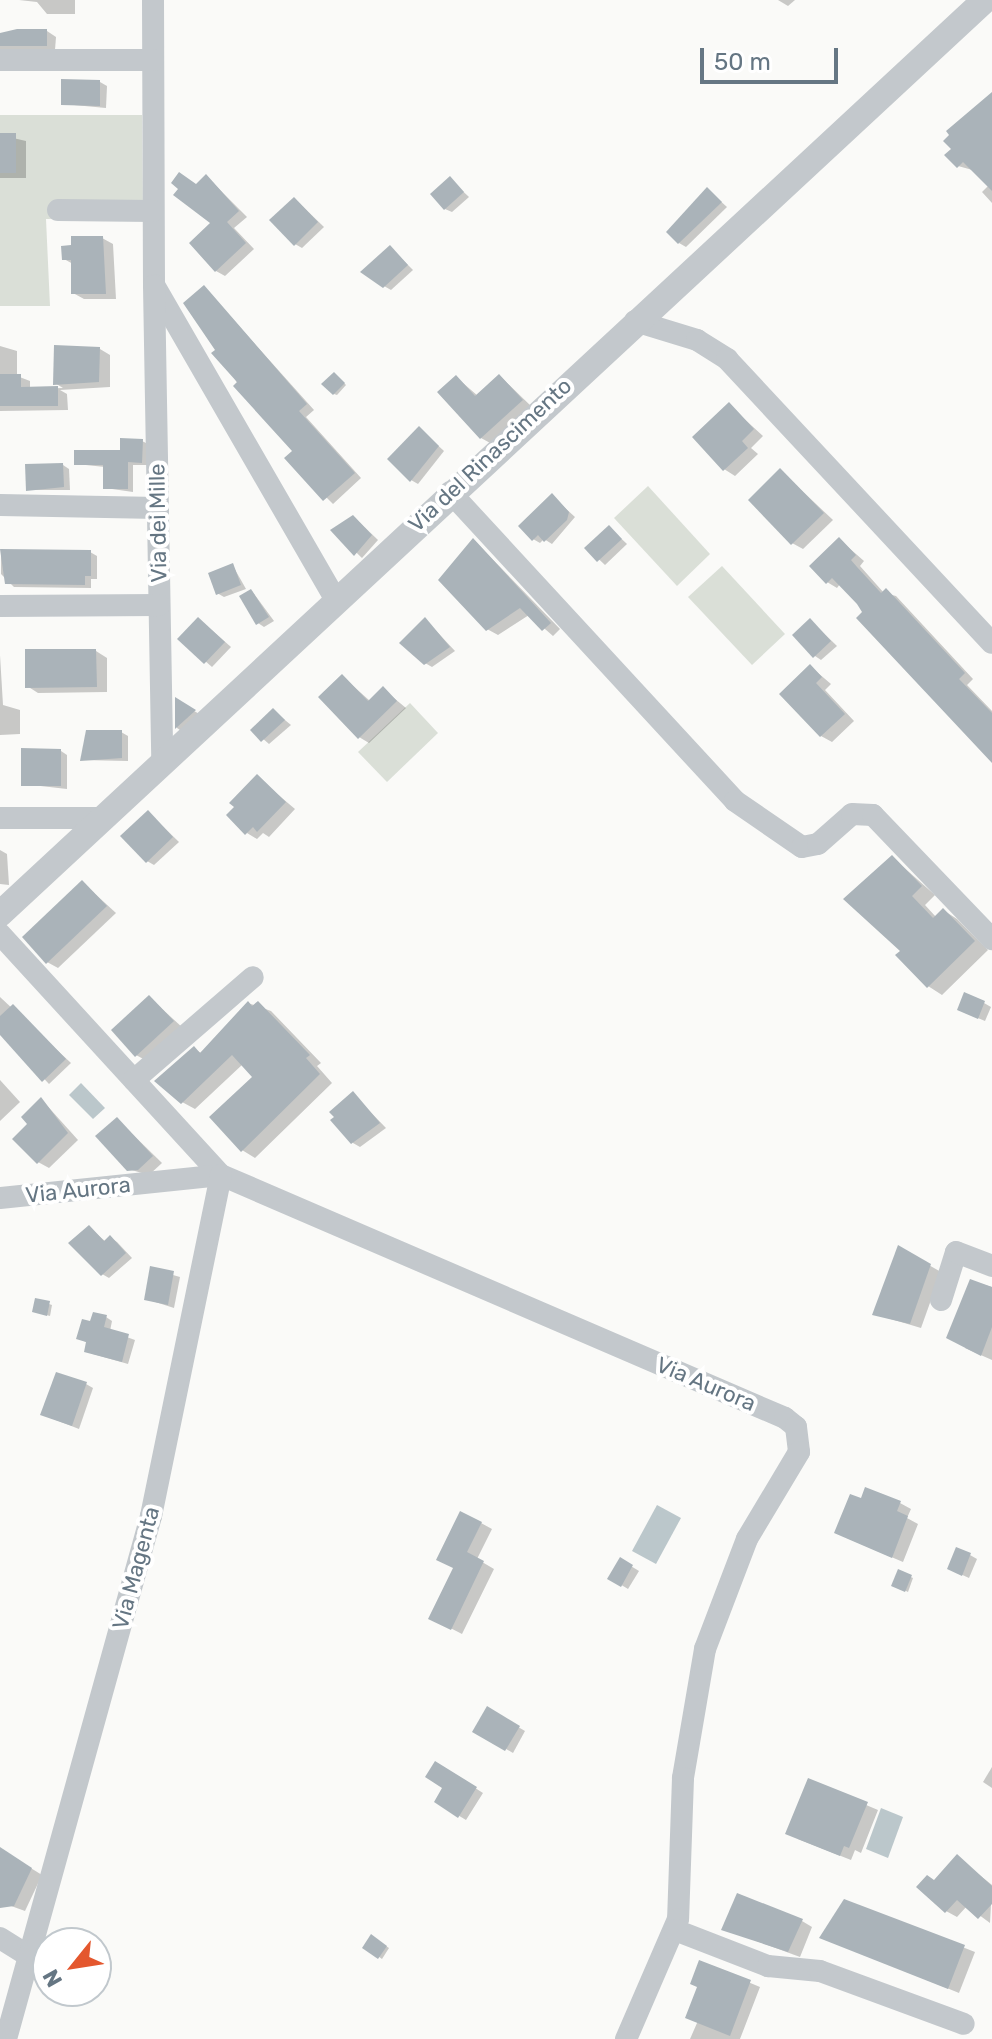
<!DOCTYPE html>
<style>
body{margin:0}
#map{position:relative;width:992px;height:2039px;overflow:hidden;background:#fafaf8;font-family:Rubik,sans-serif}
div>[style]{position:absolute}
.green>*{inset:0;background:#dadfd7}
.water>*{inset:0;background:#bbc7cb}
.shadow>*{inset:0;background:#0003}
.building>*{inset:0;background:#aab3b9}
.minor>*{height:22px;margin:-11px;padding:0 11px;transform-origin:11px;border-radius:11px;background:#c3c8cc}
.tertiary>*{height:26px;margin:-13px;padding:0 13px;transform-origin:13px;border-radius:13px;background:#c3c8cc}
span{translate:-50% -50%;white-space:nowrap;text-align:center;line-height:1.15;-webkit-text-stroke:8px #fff;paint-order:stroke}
.street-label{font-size:22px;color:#657683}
.north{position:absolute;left:32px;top:1927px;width:80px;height:80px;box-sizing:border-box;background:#fff;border:2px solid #c1c8cd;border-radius:50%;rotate:240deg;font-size:22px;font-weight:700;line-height:32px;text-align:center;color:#657683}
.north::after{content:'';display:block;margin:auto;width:28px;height:36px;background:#e4572e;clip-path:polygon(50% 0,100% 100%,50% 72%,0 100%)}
.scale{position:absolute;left:700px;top:48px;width:138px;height:36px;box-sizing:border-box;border:4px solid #657683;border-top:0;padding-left:10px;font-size:24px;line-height:28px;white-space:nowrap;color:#657683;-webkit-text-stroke:6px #fff;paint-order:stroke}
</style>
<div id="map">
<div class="green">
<i style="clip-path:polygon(0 115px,142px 115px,143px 218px,46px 219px,50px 306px,0 306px,0 173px,16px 134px,0 133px)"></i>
<i style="clip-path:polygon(648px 486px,710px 554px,677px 586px,614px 518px)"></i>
<i style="clip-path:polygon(722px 566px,785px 634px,752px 665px,688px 597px)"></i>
<i style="clip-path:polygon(410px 703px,438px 733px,387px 782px,358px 752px)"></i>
</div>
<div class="water">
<i style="clip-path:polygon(81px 1083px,105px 1108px,93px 1119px,69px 1095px)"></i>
<i style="clip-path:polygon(657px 1505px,681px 1518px,656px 1564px,632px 1551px)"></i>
<i style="clip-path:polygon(881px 1808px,903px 1817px,888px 1858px,866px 1849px)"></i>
</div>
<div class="shadow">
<i style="clip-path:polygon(19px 0,75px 0,75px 14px,47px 14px,37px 2px)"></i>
<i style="clip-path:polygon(778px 0,795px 0,788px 6px)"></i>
<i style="clip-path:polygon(47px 31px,56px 37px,55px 50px,0 55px,0 34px)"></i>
<i style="clip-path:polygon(100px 82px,107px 86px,106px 108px,63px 104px)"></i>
<i style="clip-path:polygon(992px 96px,992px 203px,982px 192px,989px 185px,976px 171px,958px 166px)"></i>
<i style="clip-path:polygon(0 135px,26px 141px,26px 178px,0 178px)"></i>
<i style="clip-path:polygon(207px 177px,247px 217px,234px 228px,254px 249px,225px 276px,216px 271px,214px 223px,197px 186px)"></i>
<i style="clip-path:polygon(450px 179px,469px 197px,452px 212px,445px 209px)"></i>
<i style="clip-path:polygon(707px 189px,727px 207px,686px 247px,679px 243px)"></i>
<i style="clip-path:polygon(295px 199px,324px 227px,302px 248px,295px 244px)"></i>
<i style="clip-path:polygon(102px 238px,113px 244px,116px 299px,84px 299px,73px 293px,73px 264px,64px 259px,73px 247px)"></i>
<i style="clip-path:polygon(390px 247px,413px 270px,391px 290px,384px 286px)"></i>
<i style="clip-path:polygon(204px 287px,314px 410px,306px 417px,361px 478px,333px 504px,287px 458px,295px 451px,251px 404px,186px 304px)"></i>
<i style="clip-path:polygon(0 346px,17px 351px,17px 376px,30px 381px,30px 389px,63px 388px,55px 383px,100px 349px,110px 355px,110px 387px,60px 390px,67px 394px,68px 410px,0 411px)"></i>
<i style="clip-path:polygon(337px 376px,346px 385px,337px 395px,334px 394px)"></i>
<i style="clip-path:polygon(500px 376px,532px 407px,492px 444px,481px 438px,456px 377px,478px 396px)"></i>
<i style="clip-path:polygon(729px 405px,763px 436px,751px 448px,758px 454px,735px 476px,724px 469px)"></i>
<i style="clip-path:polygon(420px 429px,444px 451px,418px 484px,411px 480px)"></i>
<i style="clip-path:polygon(142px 441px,148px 444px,148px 465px,133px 465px,133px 492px,105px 488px,105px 467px,76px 464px,122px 452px)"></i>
<i style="clip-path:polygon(63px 465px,69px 469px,70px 490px,28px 490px)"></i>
<i style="clip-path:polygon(781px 471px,833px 520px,803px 549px,792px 543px)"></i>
<i style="clip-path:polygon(552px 496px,575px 517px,552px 544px,544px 539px,540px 543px,533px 539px)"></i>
<i style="clip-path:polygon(354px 517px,378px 540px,362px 558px,333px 530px)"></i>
<i style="clip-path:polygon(610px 528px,627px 544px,605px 565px,587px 548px)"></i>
<i style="clip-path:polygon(474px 540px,560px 629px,553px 636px,529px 615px,498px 635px,487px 629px)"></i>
<i style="clip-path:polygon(840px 540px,864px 561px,860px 566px,884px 593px,896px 596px,973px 679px,967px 685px,992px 711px,992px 758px,840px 584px,837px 588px,827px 582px)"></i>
<i style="clip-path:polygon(1px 551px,90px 552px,97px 556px,97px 579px,91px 579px,91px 588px,14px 587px,1px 574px)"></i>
<i style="clip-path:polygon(233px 566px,246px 589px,224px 597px,217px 593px)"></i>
<i style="clip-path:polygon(252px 591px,274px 621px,264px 627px,258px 623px)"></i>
<i style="clip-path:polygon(199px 619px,231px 647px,212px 667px,180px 639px)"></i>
<i style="clip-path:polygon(425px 619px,455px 651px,432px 667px,425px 663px)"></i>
<i style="clip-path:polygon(810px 620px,837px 646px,821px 660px,815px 656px)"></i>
<i style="clip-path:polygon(96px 651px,107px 658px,107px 692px,38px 693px,27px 686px)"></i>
<i style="clip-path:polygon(0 655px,3px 705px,20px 710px,20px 734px,0 735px)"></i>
<i style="clip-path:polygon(811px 667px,831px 684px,825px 690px,854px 721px,832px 742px,821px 736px)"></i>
<i style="clip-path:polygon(342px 676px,370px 701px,383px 689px,406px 708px,369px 743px,359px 737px)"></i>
<i style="clip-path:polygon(177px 701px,201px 715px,183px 732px,177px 728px)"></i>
<i style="clip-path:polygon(274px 711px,291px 725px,269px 744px,253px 730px)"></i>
<i style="clip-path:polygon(121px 732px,128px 736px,128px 761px,82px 760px)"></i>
<i style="clip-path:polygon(61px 751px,67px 755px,67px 789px,23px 784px)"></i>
<i style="clip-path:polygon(257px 777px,295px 809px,269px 837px,263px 833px,257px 839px,247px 833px)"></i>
<i style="clip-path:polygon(148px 812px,179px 842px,154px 865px,147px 861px)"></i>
<i style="clip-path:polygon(0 850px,7px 854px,9px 885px,0 884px)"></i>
<i style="clip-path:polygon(892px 857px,935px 895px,925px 905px,936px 917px,943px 910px,957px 919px,988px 950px,942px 995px,928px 986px,903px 951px)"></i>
<i style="clip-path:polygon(82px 882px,116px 913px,58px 968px,47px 962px)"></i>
<i style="clip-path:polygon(0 997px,71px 1063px,49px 1084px,0 1032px)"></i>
<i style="clip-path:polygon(149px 997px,183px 1028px,147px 1061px,136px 1055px)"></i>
<i style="clip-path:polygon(248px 1003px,271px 1011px,321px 1063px,317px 1066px,332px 1083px,255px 1158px,242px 1150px,255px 1077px,243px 1064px,195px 1109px,182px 1102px,194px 1049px,203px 1054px)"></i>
<i style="clip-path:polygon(984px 1003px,991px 1007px,985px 1021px,966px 1013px)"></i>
<i style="clip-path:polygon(0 1080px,20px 1102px,0 1121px)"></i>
<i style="clip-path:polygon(353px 1094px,386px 1128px,360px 1147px,353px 1143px)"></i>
<i style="clip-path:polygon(42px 1100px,78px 1140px,49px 1168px,38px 1162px,30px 1124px)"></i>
<i style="clip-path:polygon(117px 1119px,162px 1163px,149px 1175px,128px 1169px)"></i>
<i style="clip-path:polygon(89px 1227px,106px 1242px,111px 1238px,117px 1242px,132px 1258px,109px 1278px,102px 1274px)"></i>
<i style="clip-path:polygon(899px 1248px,941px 1272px,921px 1328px,874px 1314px)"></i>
<i style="clip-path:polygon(152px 1269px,180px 1277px,174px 1308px,146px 1299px)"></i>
<i style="clip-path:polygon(971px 1281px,992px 1287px,992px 1360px,965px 1348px)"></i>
<i style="clip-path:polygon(36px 1300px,52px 1305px,50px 1316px,36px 1312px)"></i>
<i style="clip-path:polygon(106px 1317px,112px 1321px,110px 1331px,135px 1340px,128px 1364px,93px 1354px,86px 1351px,88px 1343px,78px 1338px)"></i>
<i style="clip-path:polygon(86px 1384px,93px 1388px,79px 1429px,43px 1415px)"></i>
<i style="clip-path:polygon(862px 1501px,900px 1503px,911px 1509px,907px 1518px,918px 1524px,903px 1562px,847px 1538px)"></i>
<i style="clip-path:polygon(481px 1523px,492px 1529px,477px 1559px,494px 1569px,462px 1634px,431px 1618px)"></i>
<i style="clip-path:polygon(970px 1555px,977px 1559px,969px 1578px,956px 1572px)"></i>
<i style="clip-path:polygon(621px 1560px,639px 1571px,628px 1589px,610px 1578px)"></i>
<i style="clip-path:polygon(899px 1572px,913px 1578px,908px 1592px,894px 1585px)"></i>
<i style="clip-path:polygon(488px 1709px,525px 1731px,513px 1753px,475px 1731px)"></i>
<i style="clip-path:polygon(436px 1763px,483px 1793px,466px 1820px,436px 1802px,445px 1788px)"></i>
<i style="clip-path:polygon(992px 1767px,992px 1788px,983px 1782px)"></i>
<i style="clip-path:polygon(809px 1781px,878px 1810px,861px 1853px,855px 1850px,851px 1860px,798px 1839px)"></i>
<i style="clip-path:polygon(0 1849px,42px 1875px,25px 1911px,0 1902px)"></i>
<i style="clip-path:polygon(957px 1857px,992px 1885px,990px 1923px,967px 1906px,957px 1917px,946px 1911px,935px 1882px)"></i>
<i style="clip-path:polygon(845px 1901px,975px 1952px,959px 1993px,822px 1937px)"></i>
<i style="clip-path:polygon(802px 1921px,812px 1927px,800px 1957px,724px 1929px)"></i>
<i style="clip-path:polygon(372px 1937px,389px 1948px,382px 1959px,365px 1947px)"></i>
<i style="clip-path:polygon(700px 1962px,760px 1987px,740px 2039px,690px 2039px,697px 2023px)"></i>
</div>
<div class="building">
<i style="clip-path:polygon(17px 29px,47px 29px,47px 46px,0 46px,0 33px)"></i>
<i style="clip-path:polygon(61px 79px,100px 80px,100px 106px,61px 105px)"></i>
<i style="clip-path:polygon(992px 92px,992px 191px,963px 162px,957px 168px,944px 155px,951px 149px,943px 141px,949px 135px,946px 131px)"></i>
<i style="clip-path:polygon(0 133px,16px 133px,16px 173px,0 173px)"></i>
<i style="clip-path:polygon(179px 172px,196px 184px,206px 174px,239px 211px,227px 222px,246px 243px,215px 272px,189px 243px,210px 223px,173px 195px,178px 189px,171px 183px)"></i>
<i style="clip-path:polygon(450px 176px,464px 192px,444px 210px,430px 194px)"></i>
<i style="clip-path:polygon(707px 187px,722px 202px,678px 244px,666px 232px)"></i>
<i style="clip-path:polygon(294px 197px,318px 222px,294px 246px,269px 220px)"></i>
<i style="clip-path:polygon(71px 236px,103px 236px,106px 294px,71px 294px,71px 260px,62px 260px,61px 246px,71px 245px)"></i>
<i style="clip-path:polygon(390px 245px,408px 265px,383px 288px,360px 272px)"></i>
<i style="clip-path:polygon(204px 285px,307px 404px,299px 411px,355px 473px,323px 501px,284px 458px,292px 451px,233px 386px,237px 382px,211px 353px,215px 350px,183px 303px)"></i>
<i style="clip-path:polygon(54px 345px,100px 347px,99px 382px,53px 385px)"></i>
<i style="clip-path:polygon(334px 372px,345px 383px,333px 395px,321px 384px)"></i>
<i style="clip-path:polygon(0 374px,21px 374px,21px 387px,58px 386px,58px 406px,0 406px)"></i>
<i style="clip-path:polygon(499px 374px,523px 400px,480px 439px,437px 392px,456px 375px,475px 396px)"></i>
<i style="clip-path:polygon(729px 402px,754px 429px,742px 441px,748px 448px,723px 471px,692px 437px)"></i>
<i style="clip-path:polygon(419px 426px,439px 446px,410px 482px,387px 459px)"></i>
<i style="clip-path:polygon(120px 438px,143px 439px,142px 463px,128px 462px,128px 489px,103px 489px,103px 465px,74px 465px,74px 450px,120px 450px)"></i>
<i style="clip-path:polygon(63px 463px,64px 487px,26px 491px,25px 464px)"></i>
<i style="clip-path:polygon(780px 468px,824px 513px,791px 545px,748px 500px)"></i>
<i style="clip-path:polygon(552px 493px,569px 512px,567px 520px,544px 542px,538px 535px,532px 541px,518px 526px)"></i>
<i style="clip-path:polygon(353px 515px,372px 535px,354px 556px,330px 530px)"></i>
<i style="clip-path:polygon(609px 525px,622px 539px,597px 562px,584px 548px)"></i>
<i style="clip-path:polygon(839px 537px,856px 555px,851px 560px,857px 567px,881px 593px,886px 588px,965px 673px,959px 679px,992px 713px,992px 763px,856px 618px,862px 612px,857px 604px,832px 578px,826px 584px,809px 566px)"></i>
<i style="clip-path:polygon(473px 538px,551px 623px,542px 631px,520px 608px,486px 631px,438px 580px)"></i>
<i style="clip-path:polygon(0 549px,91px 550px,91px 576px,85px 576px,85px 585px,5px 584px)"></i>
<i style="clip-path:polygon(233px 563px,241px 585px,216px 595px,208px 573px)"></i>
<i style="clip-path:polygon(251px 589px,269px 617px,256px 625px,239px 596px)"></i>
<i style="clip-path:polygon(198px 617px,225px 642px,204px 664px,177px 639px)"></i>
<i style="clip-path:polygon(425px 617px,450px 647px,424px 665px,399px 643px)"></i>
<i style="clip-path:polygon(810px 618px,831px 641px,813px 658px,792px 635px)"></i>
<i style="clip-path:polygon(25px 649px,96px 649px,97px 687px,25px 688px)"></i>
<i style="clip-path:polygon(810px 664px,822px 677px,816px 683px,845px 714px,820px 737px,779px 694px)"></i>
<i style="clip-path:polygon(342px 674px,368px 701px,383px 686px,397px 701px,358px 739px,318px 697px)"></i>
<i style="clip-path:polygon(175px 697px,196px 710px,175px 729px)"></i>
<i style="clip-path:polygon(273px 708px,285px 720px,261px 742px,250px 730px)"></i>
<i style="clip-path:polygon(86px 730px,122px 730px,122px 758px,80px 761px)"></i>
<i style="clip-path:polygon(21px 748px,61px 749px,61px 786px,21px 786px)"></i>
<i style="clip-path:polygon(257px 774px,286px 802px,257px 832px,253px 827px,245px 835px,226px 815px,234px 807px,229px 803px)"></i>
<i style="clip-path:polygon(148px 810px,173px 837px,146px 863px,120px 836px)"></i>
<i style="clip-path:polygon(892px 855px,922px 886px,912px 896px,933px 918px,943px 908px,975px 941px,927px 988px,895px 955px,900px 951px,843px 899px)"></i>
<i style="clip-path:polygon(82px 880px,107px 906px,46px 964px,22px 937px)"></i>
<i style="clip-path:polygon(964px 992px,985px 1001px,978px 1019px,957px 1010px)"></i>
<i style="clip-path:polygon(149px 995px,174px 1021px,135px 1057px,111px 1030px)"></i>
<i style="clip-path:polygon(248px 1001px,252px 1006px,258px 1001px,310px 1055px,306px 1058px,320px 1074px,241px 1152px,209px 1117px,252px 1077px,232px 1055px,181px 1104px,154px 1081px,194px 1046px,200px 1053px)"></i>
<i style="clip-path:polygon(13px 1004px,66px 1059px,42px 1082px,0 1035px,0 1016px)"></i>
<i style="clip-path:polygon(353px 1091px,380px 1123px,351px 1144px,330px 1120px,334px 1117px,329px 1112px)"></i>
<i style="clip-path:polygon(41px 1097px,68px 1133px,37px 1164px,12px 1139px,27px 1124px,21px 1117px)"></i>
<i style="clip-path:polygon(117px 1117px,153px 1156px,138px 1170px,127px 1171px,95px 1136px)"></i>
<i style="clip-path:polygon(89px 1225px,104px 1241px,110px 1235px,126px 1253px,101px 1276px,68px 1243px)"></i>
<i style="clip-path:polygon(898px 1245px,931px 1264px,910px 1324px,872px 1315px)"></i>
<i style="clip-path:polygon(150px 1266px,174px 1271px,168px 1305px,144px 1300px)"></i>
<i style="clip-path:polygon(970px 1279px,992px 1287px,992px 1327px,981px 1356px,946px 1338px)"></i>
<i style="clip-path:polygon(35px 1298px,50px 1301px,47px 1316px,32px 1312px)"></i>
<i style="clip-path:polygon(93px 1312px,107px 1315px,104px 1327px,129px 1334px,122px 1362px,84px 1352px,86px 1342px,76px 1339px,82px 1319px,90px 1321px)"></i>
<i style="clip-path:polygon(56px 1372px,87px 1382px,72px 1426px,40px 1415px)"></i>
<i style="clip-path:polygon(865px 1487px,901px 1501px,897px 1511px,908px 1516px,892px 1558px,834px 1533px,850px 1494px,861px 1498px)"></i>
<i style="clip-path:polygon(460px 1511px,482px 1522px,467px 1552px,484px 1561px,451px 1630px,428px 1619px,453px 1568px,436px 1560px)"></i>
<i style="clip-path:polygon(956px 1547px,971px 1553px,962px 1576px,947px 1569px)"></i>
<i style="clip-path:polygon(620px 1557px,633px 1565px,621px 1587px,607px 1579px)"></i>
<i style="clip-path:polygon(898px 1569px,912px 1575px,905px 1592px,891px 1586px)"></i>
<i style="clip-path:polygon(487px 1706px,520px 1726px,505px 1751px,472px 1732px)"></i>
<i style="clip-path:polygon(435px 1761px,477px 1787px,458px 1818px,434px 1802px,442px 1788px,425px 1777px)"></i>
<i style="clip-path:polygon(808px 1778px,868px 1802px,849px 1848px,844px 1846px,840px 1856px,785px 1834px)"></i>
<i style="clip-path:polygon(0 1847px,32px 1868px,14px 1906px,0 1908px)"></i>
<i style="clip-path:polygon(957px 1854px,992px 1886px,992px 1904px,978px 1919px,957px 1900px,945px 1913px,916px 1887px,927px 1875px,934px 1880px)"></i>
<i style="clip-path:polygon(737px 1893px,803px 1919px,788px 1952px,721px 1930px)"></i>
<i style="clip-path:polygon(844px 1899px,965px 1945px,948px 1989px,819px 1938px)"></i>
<i style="clip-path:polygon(371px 1934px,387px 1946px,378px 1959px,362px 1948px)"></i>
<i style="clip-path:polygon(699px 1960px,751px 1980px,730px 2036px,685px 2018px,697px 1987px,690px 1984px)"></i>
</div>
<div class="minor">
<i style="left:153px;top:0;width:285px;rotate:89.8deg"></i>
<i style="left:154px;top:285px;width:362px;rotate:60deg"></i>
<i style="left:0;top:60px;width:153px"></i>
<i style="left:58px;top:210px;width:95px;rotate:0.6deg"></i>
<i style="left:154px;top:286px;width:475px;rotate:89deg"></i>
<i style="left:635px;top:321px;width:65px;rotate:17deg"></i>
<i style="left:697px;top:340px;width:36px;rotate:32deg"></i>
<i style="left:727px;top:359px;width:388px;rotate:47deg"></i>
<i style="left:450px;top:492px;width:420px;rotate:47.3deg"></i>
<i style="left:735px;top:801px;width:81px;rotate:34.5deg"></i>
<i style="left:802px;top:847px;width:16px;rotate:-11deg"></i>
<i style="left:818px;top:844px;width:45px;rotate:-41.4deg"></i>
<i style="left:852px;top:814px;width:21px;rotate:3deg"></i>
<i style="left:873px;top:815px;width:172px;rotate:46.2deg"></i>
<i style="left:0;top:505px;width:158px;rotate:1.1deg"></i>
<i style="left:0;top:606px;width:159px;rotate:-0.4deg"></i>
<i style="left:0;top:818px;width:100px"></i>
<i style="left:0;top:934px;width:327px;rotate:47.5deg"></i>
<i style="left:134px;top:1080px;width:157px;rotate:-40.9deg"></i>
<i style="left:0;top:1198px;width:222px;rotate:-5.9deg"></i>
<i style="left:221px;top:1175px;width:614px;rotate:23.31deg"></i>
<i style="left:785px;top:1418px;width:14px;rotate:39deg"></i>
<i style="left:796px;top:1427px;width:25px;rotate:83deg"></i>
<i style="left:799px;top:1452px;width:101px;rotate:120.9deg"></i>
<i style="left:747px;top:1539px;width:118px;rotate:110.9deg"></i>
<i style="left:705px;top:1649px;width:131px;rotate:99.7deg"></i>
<i style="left:683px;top:1778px;width:141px;rotate:92deg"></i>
<i style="left:678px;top:1919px;width:131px;rotate:113.4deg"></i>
<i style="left:941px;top:1300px;width:50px;rotate:-72.6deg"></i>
<i style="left:956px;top:1252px;width:39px;rotate:21deg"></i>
<i style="left:675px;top:1930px;width:100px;rotate:21.2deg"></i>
<i style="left:768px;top:1966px;width:52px;rotate:5.5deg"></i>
<i style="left:820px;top:1971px;width:153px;rotate:20.2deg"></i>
<i style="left:0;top:1938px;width:32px;rotate:32deg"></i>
<i style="left:6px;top:2039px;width:543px;rotate:-74.5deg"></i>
<i style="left:151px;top:1516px;width:348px;rotate:-78.4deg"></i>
</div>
<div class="tertiary">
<i style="left:0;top:914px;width:1344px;rotate:-42.86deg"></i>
</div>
<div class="street-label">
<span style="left:490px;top:455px;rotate:-43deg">Via del Rinascimento</span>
<span style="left:158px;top:523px;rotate:-91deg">Via dei Mille</span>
<span style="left:78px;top:1190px;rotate:-6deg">Via Aurora</span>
<span style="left:706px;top:1384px;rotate:23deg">Via Aurora</span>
<span style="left:136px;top:1568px;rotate:-75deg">Via Magenta</span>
</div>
<div class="north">N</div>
<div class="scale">50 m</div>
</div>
